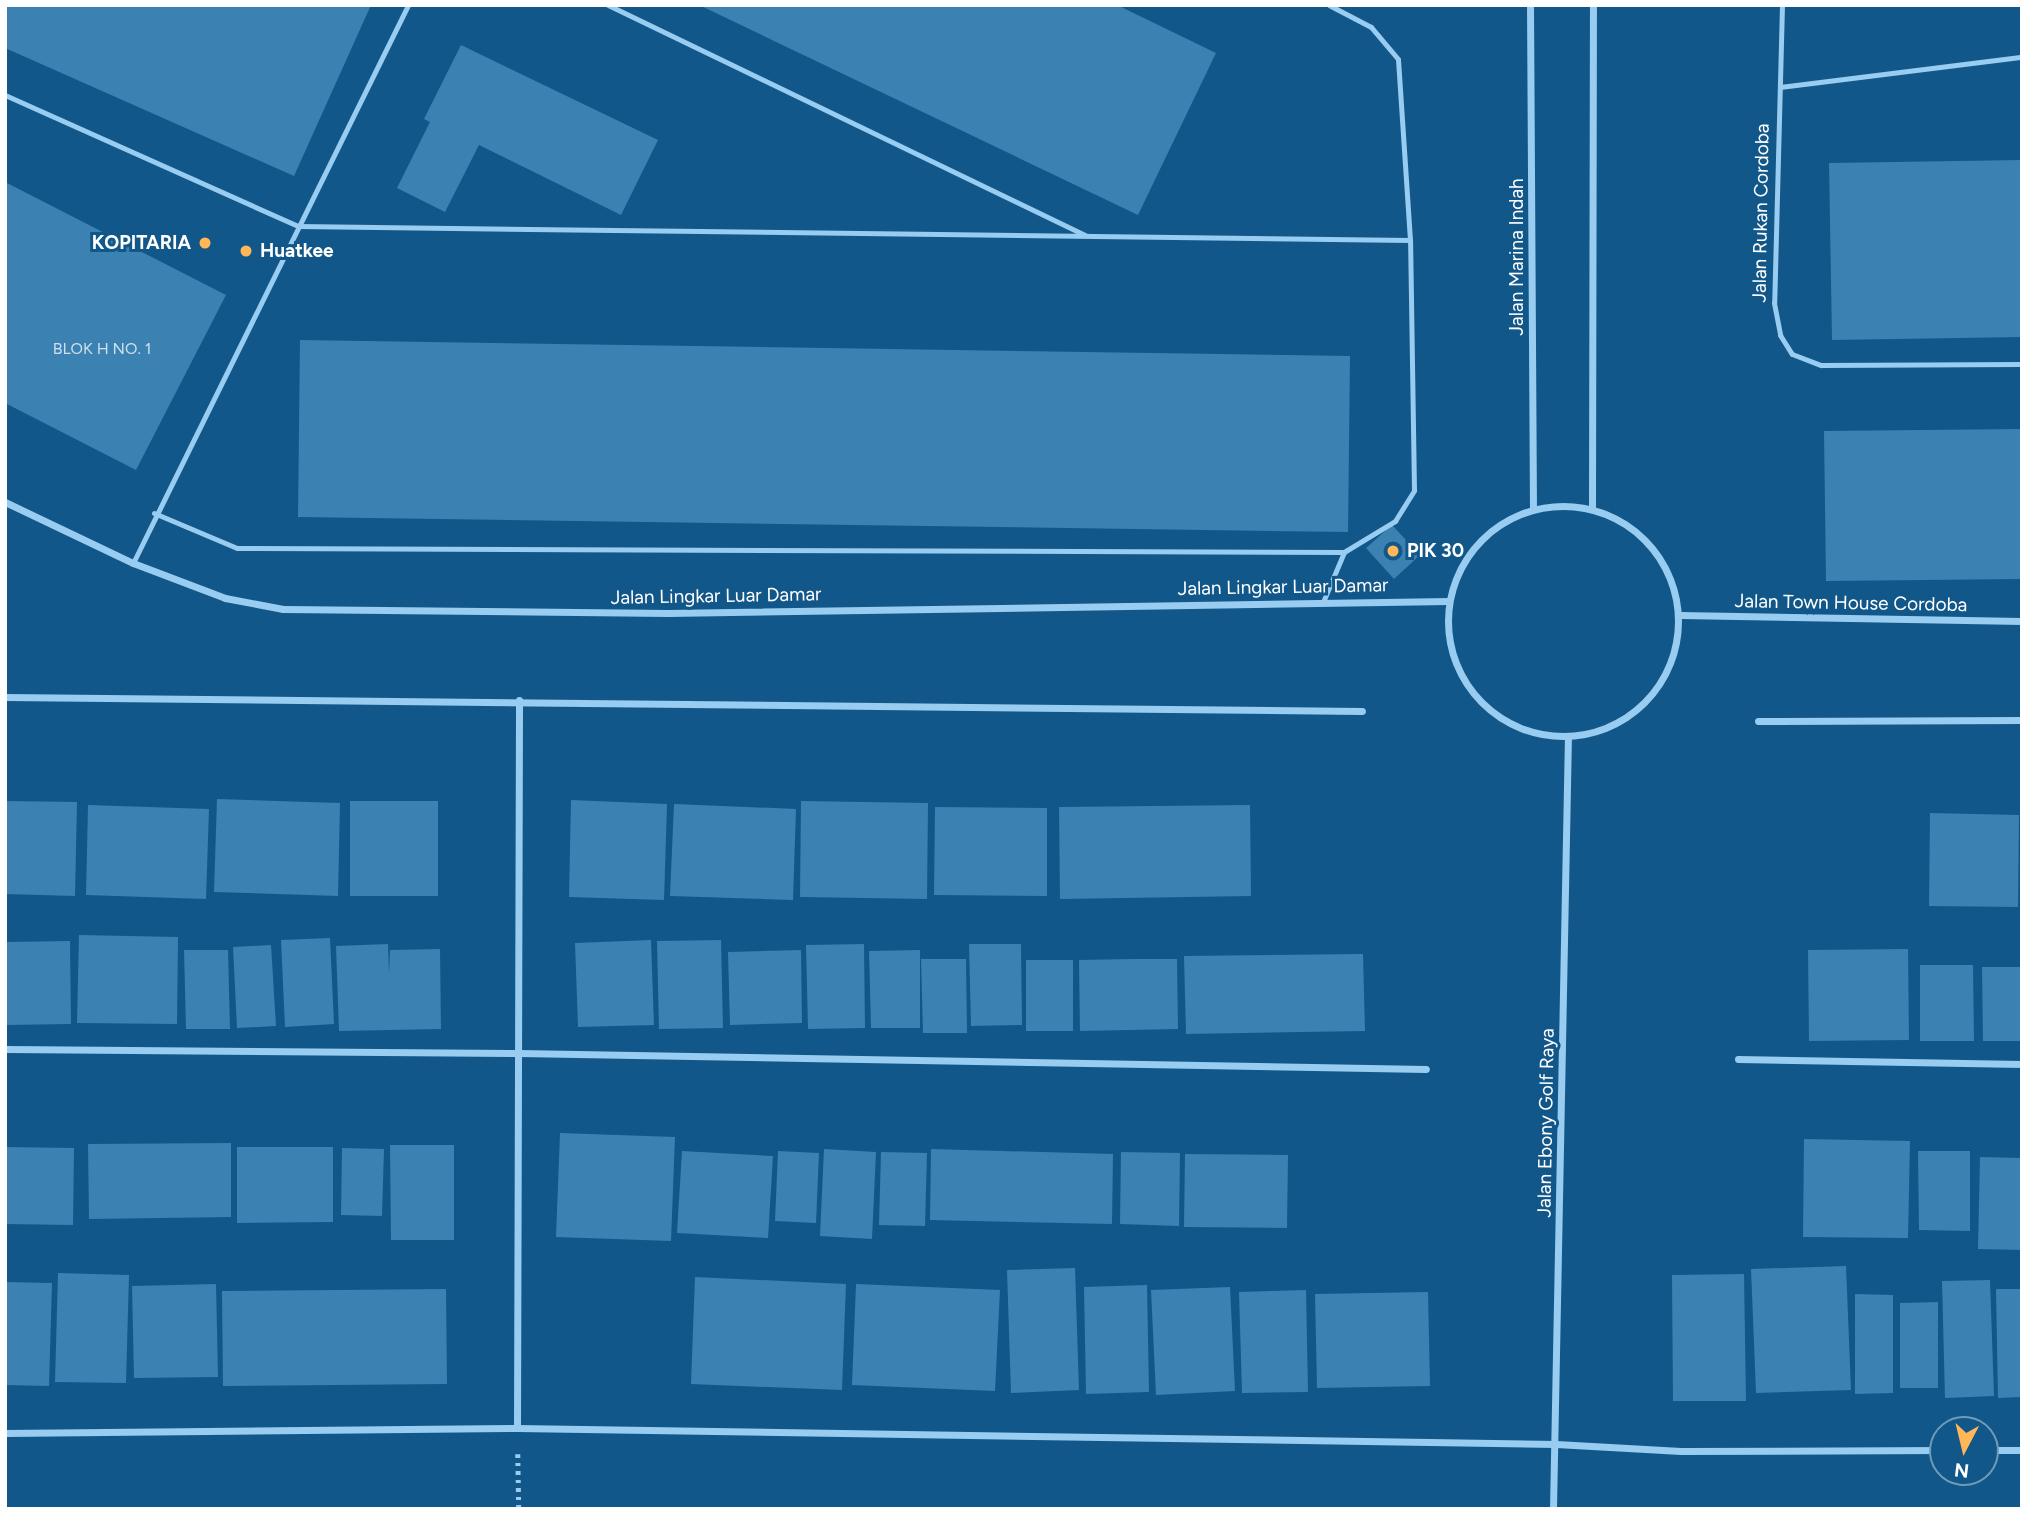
<!DOCTYPE html>
<style>
body{margin:0}
#map{position:relative;width:2027px;height:1514px;overflow:hidden;background:#125789;font-family:Figtree,sans-serif}
div>[style]{position:absolute}
.building>*{inset:0;background:#3b81b2}
.path>*{height:4.5px;margin-top:-2.25px;transform-origin:0;background:repeating-linear-gradient(90deg,#98ccf0 0 3.5px,transparent 0 8.5px)}
.lane>*{height:5px;margin:-2.5px;padding:0 2.5px;transform-origin:2.5px;border-radius:2.5px;background:#98ccf0}
.street>*{height:7px;margin:-3.5px;padding:0 3.5px;transform-origin:3.5px;border-radius:3.5px;background:#98ccf0}
.street>.ring{margin:-3.5px;padding:0;box-sizing:content-box;background:none;border:7px solid #98ccf0;border-radius:50%}
.dots>*{width:19px;height:19px;translate:-50% -50%;box-sizing:border-box;border:4px solid #125789;border-radius:50%}
span{translate:-50% -50%;white-space:nowrap;text-align:center;line-height:1.15;-webkit-text-stroke:6px #125789;paint-order:stroke}
.number-label{font-size:16px;color:#cee0ec}
.number-label span{-webkit-text-stroke-width:0}
.street-label{font-size:19px;color:#fff}
.poi-label{font-size:19px;color:#fff;font-weight:700}
.right{translate:-100% -50%;text-align:right}
.left{translate:0 -50%;text-align:left}
.frame{position:absolute;inset:0;border:7px solid #fff;pointer-events:none}
.north{position:absolute;left:1929px;top:1416px;width:70px;height:70px;box-sizing:border-box;background:#125789;border:2px solid #719ab8;border-radius:50%;rotate:187deg;font-size:19px;font-weight:700;line-height:28px;text-align:center;color:#fff}
.north::after{content:'';display:block;margin:auto;width:24px;height:32px;background:#ffb757;clip-path:polygon(50% 0,100% 100%,50% 72%,0 100%)}
</style>
<div id="map">
<div class="building">
<i style="clip-path:polygon(5px 5px,371px 5px,294px 176px,5px 48px)"></i>
<i style="clip-path:polygon(699px 5px,1117px 5px,1216px 53px,1138px 215px)"></i>
<i style="clip-path:polygon(461px 45px,658px 140px,621px 215px,479px 145px,445px 212px,397px 188px,430px 122px,424px 119px)"></i>
<i style="clip-path:polygon(2022px 160px,2022px 337px,1832px 340px,1829px 163px)"></i>
<i style="clip-path:polygon(5px 182px,226px 295px,136px 470px,5px 403px)"></i>
<i style="clip-path:polygon(300px 340px,1350px 356px,1348px 532px,298px 517px)"></i>
<i style="clip-path:polygon(2022px 429px,2022px 579px,1826px 581px,1824px 431px)"></i>
<i style="clip-path:polygon(1392px 525px,1420px 555px,1394px 579px,1366px 548px)"></i>
<i style="clip-path:polygon(217px 799px,340px 803px,338px 896px,214px 892px)"></i>
<i style="clip-path:polygon(571px 800px,667px 804px,664px 900px,569px 897px)"></i>
<i style="clip-path:polygon(5px 801px,77px 802px,75px 896px,5px 894px)"></i>
<i style="clip-path:polygon(350px 801px,438px 801px,438px 896px,350px 896px)"></i>
<i style="clip-path:polygon(801px 801px,928px 803px,927px 899px,800px 897px)"></i>
<i style="clip-path:polygon(674px 804px,796px 809px,793px 900px,670px 896px)"></i>
<i style="clip-path:polygon(88px 805px,209px 809px,206px 899px,86px 895px)"></i>
<i style="clip-path:polygon(1250px 805px,1251px 896px,1060px 899px,1059px 807px)"></i>
<i style="clip-path:polygon(935px 807px,1047px 808px,1047px 896px,934px 895px)"></i>
<i style="clip-path:polygon(1930px 813px,2019px 815px,2018px 907px,1929px 906px)"></i>
<i style="clip-path:polygon(79px 935px,178px 937px,177px 1024px,77px 1023px)"></i>
<i style="clip-path:polygon(330px 938px,334px 1024px,285px 1027px,281px 940px)"></i>
<i style="clip-path:polygon(651px 940px,654px 1025px,578px 1027px,575px 943px)"></i>
<i style="clip-path:polygon(721px 940px,723px 1028px,659px 1029px,657px 941px)"></i>
<i style="clip-path:polygon(70px 941px,71px 1024px,5px 1025px,5px 942px)"></i>
<i style="clip-path:polygon(388px 944px,389px 974px,390px 950px,440px 949px,441px 1029px,339px 1031px,336px 946px)"></i>
<i style="clip-path:polygon(864px 944px,865px 1028px,808px 1029px,806px 945px)"></i>
<i style="clip-path:polygon(969px 944px,1021px 944px,1022px 1025px,971px 1026px)"></i>
<i style="clip-path:polygon(271px 945px,276px 1026px,237px 1028px,233px 947px)"></i>
<i style="clip-path:polygon(1908px 949px,1909px 1040px,1809px 1041px,1808px 950px)"></i>
<i style="clip-path:polygon(184px 950px,228px 950px,230px 1029px,186px 1029px)"></i>
<i style="clip-path:polygon(801px 950px,802px 1023px,730px 1025px,728px 952px)"></i>
<i style="clip-path:polygon(920px 950px,920px 1028px,871px 1028px,869px 951px)"></i>
<i style="clip-path:polygon(1363px 954px,1365px 1031px,1186px 1034px,1184px 956px)"></i>
<i style="clip-path:polygon(921px 959px,966px 959px,967px 1033px,923px 1033px)"></i>
<i style="clip-path:polygon(1133px 959px,1177px 959px,1178px 1029px,1080px 1031px,1079px 960px)"></i>
<i style="clip-path:polygon(1026px 960px,1073px 960px,1073px 1031px,1026px 1031px)"></i>
<i style="clip-path:polygon(1920px 965px,1973px 965px,1974px 1041px,1920px 1041px)"></i>
<i style="clip-path:polygon(1982px 967px,2022px 967px,2022px 1041px,1983px 1041px)"></i>
<i style="clip-path:polygon(560px 1133px,675px 1137px,671px 1241px,556px 1237px)"></i>
<i style="clip-path:polygon(1804px 1139px,1910px 1141px,1908px 1238px,1803px 1237px)"></i>
<i style="clip-path:polygon(231px 1143px,231px 1217px,89px 1219px,88px 1144px)"></i>
<i style="clip-path:polygon(390px 1145px,454px 1145px,454px 1240px,391px 1240px)"></i>
<i style="clip-path:polygon(5px 1147px,74px 1148px,73px 1225px,5px 1224px)"></i>
<i style="clip-path:polygon(237px 1147px,333px 1147px,333px 1222px,237px 1223px)"></i>
<i style="clip-path:polygon(342px 1148px,384px 1149px,382px 1216px,341px 1215px)"></i>
<i style="clip-path:polygon(824px 1149px,876px 1152px,872px 1239px,820px 1236px)"></i>
<i style="clip-path:polygon(931px 1149px,1113px 1154px,1112px 1224px,930px 1220px)"></i>
<i style="clip-path:polygon(682px 1151px,773px 1156px,768px 1238px,677px 1233px)"></i>
<i style="clip-path:polygon(778px 1151px,819px 1153px,816px 1223px,775px 1221px)"></i>
<i style="clip-path:polygon(1918px 1151px,1970px 1151px,1970px 1231px,1919px 1230px)"></i>
<i style="clip-path:polygon(881px 1152px,927px 1153px,925px 1226px,879px 1225px)"></i>
<i style="clip-path:polygon(1121px 1152px,1180px 1153px,1179px 1226px,1120px 1224px)"></i>
<i style="clip-path:polygon(1185px 1154px,1288px 1155px,1287px 1228px,1184px 1227px)"></i>
<i style="clip-path:polygon(1980px 1157px,2022px 1158px,2022px 1250px,1978px 1249px)"></i>
<i style="clip-path:polygon(1846px 1266px,1851px 1390px,1756px 1393px,1751px 1269px)"></i>
<i style="clip-path:polygon(1075px 1268px,1079px 1390px,1011px 1393px,1007px 1270px)"></i>
<i style="clip-path:polygon(58px 1273px,129px 1275px,126px 1383px,55px 1382px)"></i>
<i style="clip-path:polygon(1744px 1274px,1746px 1401px,1673px 1401px,1672px 1275px)"></i>
<i style="clip-path:polygon(695px 1277px,846px 1284px,842px 1390px,691px 1384px)"></i>
<i style="clip-path:polygon(1990px 1280px,1994px 1396px,1945px 1398px,1942px 1281px)"></i>
<i style="clip-path:polygon(5px 1282px,52px 1283px,49px 1386px,5px 1385px)"></i>
<i style="clip-path:polygon(216px 1284px,218px 1377px,134px 1378px,132px 1286px)"></i>
<i style="clip-path:polygon(856px 1284px,1000px 1290px,995px 1391px,852px 1385px)"></i>
<i style="clip-path:polygon(1147px 1285px,1149px 1392px,1086px 1394px,1084px 1287px)"></i>
<i style="clip-path:polygon(1230px 1287px,1235px 1391px,1156px 1395px,1151px 1290px)"></i>
<i style="clip-path:polygon(446px 1289px,447px 1384px,223px 1386px,222px 1291px)"></i>
<i style="clip-path:polygon(1996px 1289px,2022px 1289px,2022px 1397px,1998px 1398px)"></i>
<i style="clip-path:polygon(1306px 1290px,1308px 1392px,1242px 1393px,1239px 1292px)"></i>
<i style="clip-path:polygon(1428px 1292px,1430px 1386px,1317px 1388px,1315px 1294px)"></i>
<i style="clip-path:polygon(1855px 1294px,1893px 1295px,1893px 1393px,1855px 1394px)"></i>
<i style="clip-path:polygon(1938px 1302px,1938px 1388px,1900px 1388px,1900px 1303px)"></i>
</div>
<div class="path">
<i style="left:518px;top:1454px;width:55px;rotate:89deg"></i>
</div>
<div class="lane">
<i style="left:608px;top:5px;width:530px;rotate:25.74deg"></i>
<i style="left:1782px;top:5px;width:298px;rotate:91.5deg"></i>
<i style="left:1774px;top:303px;width:33px;rotate:79deg"></i>
<i style="left:1780px;top:335px;width:22px;rotate:58deg"></i>
<i style="left:1792px;top:354px;width:31px;rotate:21deg"></i>
<i style="left:1821px;top:365px;width:201px;rotate:-0.3deg"></i>
<i style="left:1780px;top:87px;width:244px;rotate:-7.1deg"></i>
<i style="left:5px;top:95px;width:321px;rotate:24.1deg"></i>
<i style="left:298px;top:226px;width:1112px;rotate:0.72deg"></i>
<i style="left:154px;top:513px;width:90px;rotate:22.9deg"></i>
<i style="left:237px;top:548px;width:1107px;rotate:0.21deg"></i>
<i style="left:1344px;top:552px;width:60px;rotate:-31.3deg"></i>
<i style="left:1395px;top:521px;width:36px;rotate:-58deg"></i>
<i style="left:1414px;top:490px;width:250px;rotate:-90.9deg"></i>
<i style="left:1410px;top:240px;width:181px;rotate:-93.8deg"></i>
<i style="left:1398px;top:59px;width:42px;rotate:-130.2deg"></i>
<i style="left:1371px;top:27px;width:47px;rotate:-152.4deg"></i>
<i style="left:133px;top:563px;width:622px;rotate:-63.76deg"></i>
<i style="left:1323px;top:602px;width:54px;rotate:-67.2deg"></i>
</div>
<div class="street">
<i style="left:1530px;top:5px;width:504px;rotate:89.66deg"></i>
<i style="left:5px;top:502px;width:142px;rotate:25.5deg"></i>
<i style="left:133px;top:563px;width:98px;rotate:20.8deg"></i>
<i style="left:225px;top:598px;width:59px;rotate:10.7deg"></i>
<i style="left:283px;top:609px;width:385px;rotate:0.6deg"></i>
<i style="left:668px;top:613px;width:781px;rotate:-0.88deg"></i>
<i class="ring" style="left:1448px;top:506px;width:223px;height:223px"></i>
<i style="left:1592px;top:509px;width:504px;rotate:-89.89deg"></i>
<i style="left:1680px;top:615px;width:342px;rotate:1deg"></i>
<i style="left:5px;top:697px;width:1357px;rotate:0.59deg"></i>
<i style="left:1758px;top:721px;width:264px;rotate:-0.2deg"></i>
<i style="left:5px;top:1049px;width:514px;rotate:0.45deg"></i>
<i style="left:519px;top:1053px;width:907px;rotate:1.01deg"></i>
<i style="left:1738px;top:1059px;width:284px;rotate:1deg"></i>
<i style="left:517px;top:1428px;width:728px;rotate:-89.84deg"></i>
<i style="left:5px;top:1433px;width:512px;rotate:-0.56deg"></i>
<i style="left:517px;top:1428px;width:1039px;rotate:0.88deg"></i>
<i style="left:1556px;top:1444px;width:125px;rotate:3.2deg"></i>
<i style="left:1681px;top:1451px;width:262px;rotate:-0.2deg"></i>
<i style="left:1985px;top:1450px;width:37px"></i>
<i style="left:1553px;top:1509px;width:772px;rotate:-88.89deg"></i>
</div>
<div class="dots">
<i style="left:205px;top:243px;background:#ffb757"></i>
<i style="left:246px;top:251px;background:#ffb757"></i>
<i style="left:1393px;top:551px;background:#ffb757"></i>
</div>
<div class="number-label">
<span style="left:102px;top:349px">BLOK H NO. 1</span>
</div>
<div class="street-label">
<span style="left:1761px;top:213px;rotate:-89deg">Jalan Rukan Cordoba</span>
<span style="left:1517px;top:257px;rotate:-90deg">Jalan Marina Indah</span>
<span style="left:1283px;top:587px;rotate:-1deg">Jalan Lingkar Luar Damar</span>
<span style="left:716px;top:596px;rotate:-1deg">Jalan Lingkar Luar Damar</span>
<span style="left:1851px;top:603px;rotate:1deg">Jalan Town House Cordoba</span>
<span style="left:1546px;top:1123px;rotate:-89deg">Jalan Ebony Golf Raya</span>
</div>
<div class="poi-label">
<span class="right" style="left:191px;top:243px">KOPITARIA</span>
<span class="left" style="left:260px;top:251px">Huatkee</span>
<span class="left" style="left:1407px;top:551px">PIK 30</span>
</div>
<div class="frame"></div>
<div class="north">N</div>
</div>
